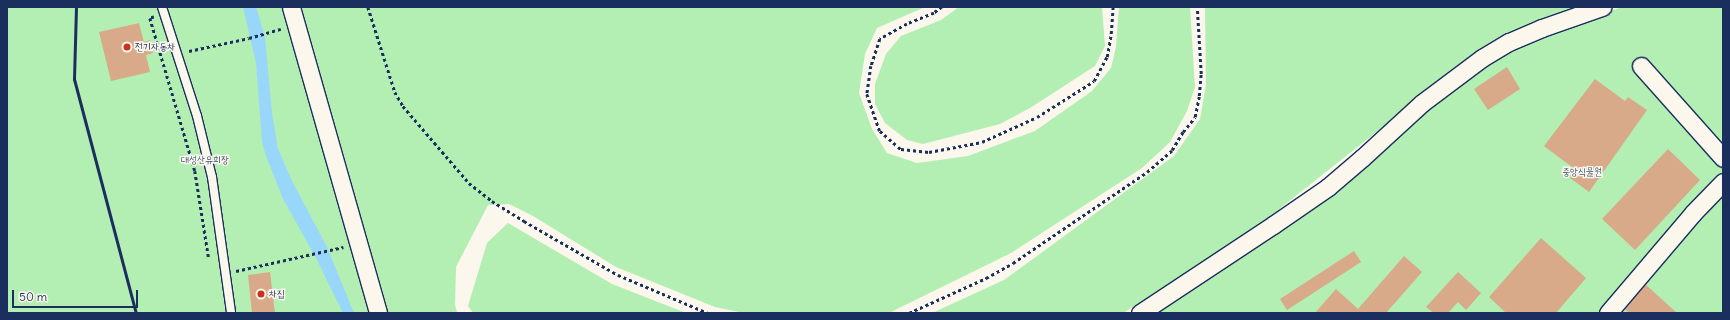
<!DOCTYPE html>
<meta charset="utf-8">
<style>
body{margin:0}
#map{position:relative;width:1730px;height:320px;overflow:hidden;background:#fbf7ec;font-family:Delius,"Poor Story",sans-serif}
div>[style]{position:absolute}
.green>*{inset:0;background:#b3eeb3}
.water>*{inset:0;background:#99d7fa}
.building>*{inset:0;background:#d8aa8a}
.path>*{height:2.5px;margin-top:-1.25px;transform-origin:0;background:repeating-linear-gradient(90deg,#1b2f5e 0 3px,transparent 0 6px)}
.roads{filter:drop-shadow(1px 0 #1b2f5e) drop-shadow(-1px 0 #1b2f5e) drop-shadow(0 1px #1b2f5e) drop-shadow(0 -1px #1b2f5e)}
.lane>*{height:8px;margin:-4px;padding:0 4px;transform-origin:4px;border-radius:4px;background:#fbf7ec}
.street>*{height:17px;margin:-8.5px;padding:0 8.5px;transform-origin:8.5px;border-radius:8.5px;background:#fbf7ec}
.rail>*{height:3px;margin:-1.5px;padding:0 1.5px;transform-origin:1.5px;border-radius:1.5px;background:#1b2f5e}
.dots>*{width:11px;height:11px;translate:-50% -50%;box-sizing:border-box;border:2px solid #fbf7ec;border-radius:50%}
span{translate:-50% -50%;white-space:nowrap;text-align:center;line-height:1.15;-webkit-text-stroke:3px #fbf7ec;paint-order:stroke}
.poi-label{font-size:10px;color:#1b2f5e}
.left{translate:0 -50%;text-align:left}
.park-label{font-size:10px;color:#39556f}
.frame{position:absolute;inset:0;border:8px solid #1b2f5e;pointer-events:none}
.scale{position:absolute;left:12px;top:290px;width:126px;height:18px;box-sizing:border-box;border:2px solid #1b2f5e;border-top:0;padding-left:5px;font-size:12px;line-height:14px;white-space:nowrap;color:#1b2f5e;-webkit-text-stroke:3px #fbf7ec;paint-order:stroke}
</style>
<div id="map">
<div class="green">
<i style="clip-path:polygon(7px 7px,925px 7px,877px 28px,865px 54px,859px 93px,872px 129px,887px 153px,917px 163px,968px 156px,1035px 131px,1092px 91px,1111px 68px,1116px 47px,1119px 7px,1190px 7px,1195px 87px,1187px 111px,1170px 142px,1142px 168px,1011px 253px,889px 313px,744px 313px,715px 307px,616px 267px,533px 216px,509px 204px,488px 205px,456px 267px,455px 305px,457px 313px,7px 313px)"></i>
<i style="clip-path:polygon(959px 7px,1102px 7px,1105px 46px,1095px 66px,1030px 108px,1000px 124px,923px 144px,907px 140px,885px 123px,875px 104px,875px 84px,886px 54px,901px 36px,941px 20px)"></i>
<i style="clip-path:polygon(1205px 7px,1581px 7px,1476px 53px,1240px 240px,1123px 313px,932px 313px,1004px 280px,1174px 156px,1200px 119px,1206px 85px)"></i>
<i style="clip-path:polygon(1622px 7px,1723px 7px,1723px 313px,1157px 313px,1309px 212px,1433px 105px,1490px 61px,1540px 35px)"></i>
<i style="clip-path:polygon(508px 223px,612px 284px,686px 313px,473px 313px,468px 306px,487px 243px)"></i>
</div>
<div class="water">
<i style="clip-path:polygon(243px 7px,256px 7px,265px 37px,272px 113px,278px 149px,293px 183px,327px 247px,354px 313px,343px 313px,316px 258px,283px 199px,266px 156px,262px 142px,256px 63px)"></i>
</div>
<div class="building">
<i style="clip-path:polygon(139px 23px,144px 42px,150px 40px,153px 53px,146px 55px,150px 72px,111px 81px,99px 32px)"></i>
<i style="clip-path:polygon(1507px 67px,1520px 89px,1488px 110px,1474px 89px)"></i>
<i style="clip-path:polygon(1595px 79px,1625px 101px,1628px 97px,1647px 110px,1589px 192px,1570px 178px,1576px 170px,1544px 146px)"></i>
<i style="clip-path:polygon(1668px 149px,1700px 180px,1635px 250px,1602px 219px)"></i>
<i style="clip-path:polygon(1541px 238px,1586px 278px,1556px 313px,1506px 313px,1489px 297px)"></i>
<i style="clip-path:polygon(1354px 251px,1361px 262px,1287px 310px,1280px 299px)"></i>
<i style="clip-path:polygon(1404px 256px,1422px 272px,1386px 313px,1315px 313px,1336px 289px,1358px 309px)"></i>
<i style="clip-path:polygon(270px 272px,275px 313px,252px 313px,248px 275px)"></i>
<i style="clip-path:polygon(1458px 272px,1481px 293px,1466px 310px,1458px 302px,1448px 313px,1434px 313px,1426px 307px)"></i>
<i style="clip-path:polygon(1645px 284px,1677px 313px,1629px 313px,1625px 309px)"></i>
</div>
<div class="path">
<i style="left:368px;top:7px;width:89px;rotate:72.4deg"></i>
<i style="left:395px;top:92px;width:16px;rotate:60deg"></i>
<i style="left:403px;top:106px;width:101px;rotate:49.4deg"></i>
<i style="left:469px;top:183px;width:29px;rotate:38deg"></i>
<i style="left:492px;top:201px;width:38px;rotate:32deg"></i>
<i style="left:524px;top:221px;width:108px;rotate:29.9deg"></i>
<i style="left:618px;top:275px;width:98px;rotate:22.9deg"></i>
<i style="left:942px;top:7px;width:10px;rotate:143deg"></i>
<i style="left:934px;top:13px;width:29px;rotate:158deg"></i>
<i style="left:907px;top:24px;width:31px;rotate:151deg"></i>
<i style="left:880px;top:39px;width:28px;rotate:108deg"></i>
<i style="left:871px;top:66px;width:28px;rotate:98deg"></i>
<i style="left:867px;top:94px;width:39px;rotate:71deg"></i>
<i style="left:880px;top:131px;width:28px;rotate:41deg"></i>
<i style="left:901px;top:149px;width:28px;rotate:6deg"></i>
<i style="left:929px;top:152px;width:54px;rotate:-10.7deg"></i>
<i style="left:982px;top:142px;width:60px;rotate:-24.4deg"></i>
<i style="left:1037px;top:117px;width:67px;rotate:-32.3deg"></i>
<i style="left:1094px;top:81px;width:27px;rotate:-62deg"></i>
<i style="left:1107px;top:57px;width:23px;rotate:-80deg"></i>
<i style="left:1111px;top:34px;width:27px;rotate:-86deg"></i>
<i style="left:154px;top:17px;width:4px;rotate:166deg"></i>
<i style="left:150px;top:18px;width:159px;rotate:73.6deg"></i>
<i style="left:195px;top:171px;width:89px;rotate:81deg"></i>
<i style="left:189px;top:51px;width:61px;rotate:-12.2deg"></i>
<i style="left:249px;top:38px;width:33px;rotate:-16deg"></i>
<i style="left:236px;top:271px;width:110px;rotate:-12.6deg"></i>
<i style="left:909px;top:313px;width:85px;rotate:-24.4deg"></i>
<i style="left:986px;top:278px;width:31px;rotate:-29deg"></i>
<i style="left:1013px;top:263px;width:162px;rotate:-34.2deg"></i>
<i style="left:1147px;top:172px;width:33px;rotate:-41deg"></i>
<i style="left:1172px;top:150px;width:21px;rotate:-59deg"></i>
<i style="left:1183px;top:132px;width:19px;rotate:-51deg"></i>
<i style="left:1195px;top:117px;width:21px;rotate:-79deg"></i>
<i style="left:1199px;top:96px;width:22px;rotate:-85deg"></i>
<i style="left:1201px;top:74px;width:67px;rotate:-93.4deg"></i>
</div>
<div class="roads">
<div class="lane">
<i style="left:162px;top:7px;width:114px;rotate:72.2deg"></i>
<i style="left:197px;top:116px;width:63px;rotate:76.2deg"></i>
<i style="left:212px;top:177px;width:137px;rotate:82deg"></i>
</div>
<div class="street">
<i style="left:291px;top:7px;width:318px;rotate:74.1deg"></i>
<i style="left:1641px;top:66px;width:123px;rotate:48.3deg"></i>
<i style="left:1140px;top:313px;width:159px;rotate:-33.5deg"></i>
<i style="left:1273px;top:225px;width:67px;rotate:-34.6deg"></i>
<i style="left:1328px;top:187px;width:45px;rotate:-40.5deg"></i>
<i style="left:1362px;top:158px;width:81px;rotate:-42.5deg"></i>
<i style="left:1422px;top:103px;width:75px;rotate:-36.9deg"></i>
<i style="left:1482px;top:58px;width:31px;rotate:-31deg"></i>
<i style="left:1509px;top:42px;width:36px;rotate:-23deg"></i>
<i style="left:1542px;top:28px;width:64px;rotate:-19.3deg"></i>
<i style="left:1608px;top:313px;width:131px;rotate:-49.6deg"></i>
<i style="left:1693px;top:213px;width:43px;rotate:-45.9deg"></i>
</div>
</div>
<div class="rail">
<i style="left:76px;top:7px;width:72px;rotate:91.6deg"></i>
<i style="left:74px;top:79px;width:242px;rotate:75.2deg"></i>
</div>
<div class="dots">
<i style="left:127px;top:47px;background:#c8321e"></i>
<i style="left:261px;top:294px;background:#c8321e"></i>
</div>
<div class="poi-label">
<span class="left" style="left:135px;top:47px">전기자동차</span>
<span class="left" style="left:269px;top:294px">차집</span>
</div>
<div class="park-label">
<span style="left:205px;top:160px">대성산유희장</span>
<span style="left:1582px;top:172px">중앙식물원</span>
</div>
<div class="frame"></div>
<div class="scale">50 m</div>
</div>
